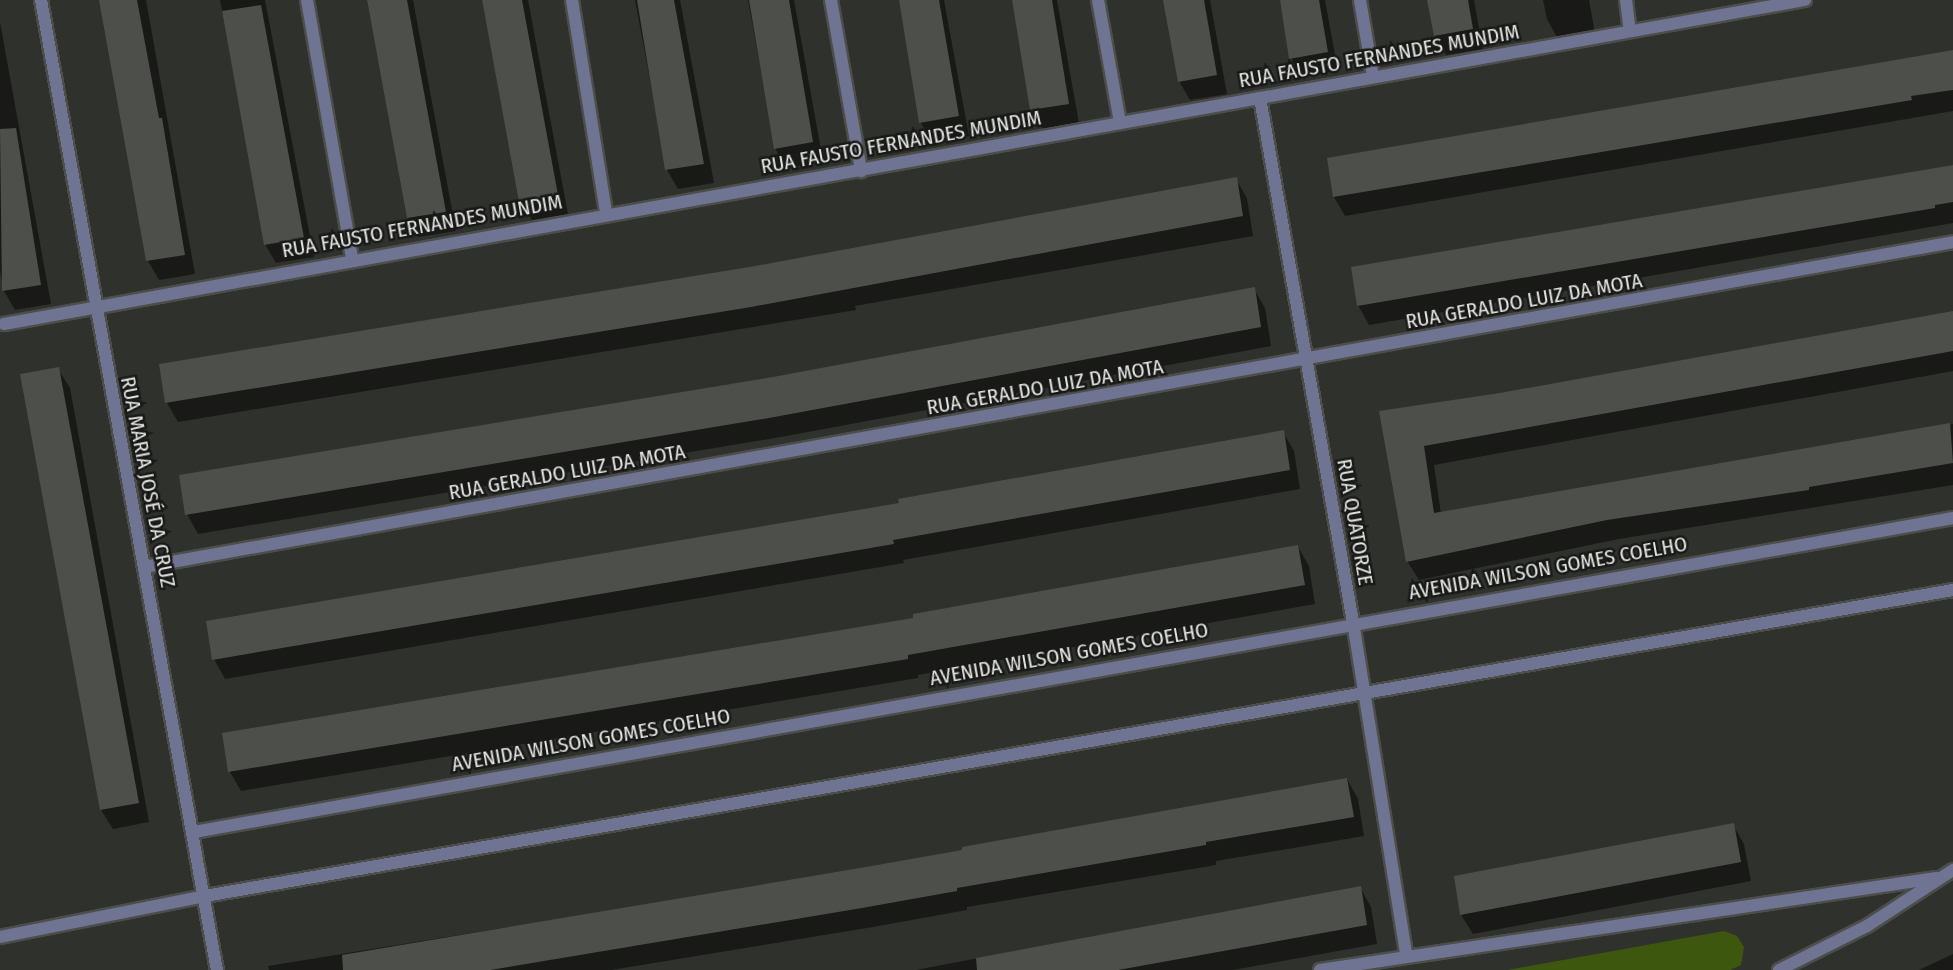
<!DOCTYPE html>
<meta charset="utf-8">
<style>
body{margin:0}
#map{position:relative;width:1953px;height:970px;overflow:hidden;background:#2f312d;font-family:"Fira Sans Condensed",sans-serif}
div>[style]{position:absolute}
.green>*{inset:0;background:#3d580e}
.shadow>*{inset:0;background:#0007}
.building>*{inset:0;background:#4d4f4b}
.roads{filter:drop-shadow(2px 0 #4c4e4a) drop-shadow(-2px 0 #4c4e4a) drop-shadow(0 2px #4c4e4a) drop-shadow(0 -2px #4c4e4a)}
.minor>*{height:12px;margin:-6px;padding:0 6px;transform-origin:6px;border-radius:6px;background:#6f7493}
.tertiary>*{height:12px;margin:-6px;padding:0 6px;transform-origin:6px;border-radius:6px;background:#6f7493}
span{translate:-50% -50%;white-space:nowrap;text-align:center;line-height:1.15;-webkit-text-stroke:5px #181917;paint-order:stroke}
.street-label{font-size:21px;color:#e5e7e4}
</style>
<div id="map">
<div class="green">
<i style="clip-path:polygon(1724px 931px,1737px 936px,1744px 947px,1741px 965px,1730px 970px,1507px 970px)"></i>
</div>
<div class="shadow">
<i style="clip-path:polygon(100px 0,146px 0,195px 274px,159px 280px,148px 261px)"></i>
<i style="clip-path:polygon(220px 0,265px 0,314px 257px,276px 263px,265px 244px)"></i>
<i style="clip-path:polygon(367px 0,413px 0,456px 231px,419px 237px,408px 218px)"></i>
<i style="clip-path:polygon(482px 0,528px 0,568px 214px,532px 220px,520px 201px)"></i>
<i style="clip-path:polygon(635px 0,680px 0,714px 183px,678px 189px,667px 170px)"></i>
<i style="clip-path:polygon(748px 0,794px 0,823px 161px,786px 168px,775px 148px)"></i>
<i style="clip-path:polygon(899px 0,944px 0,969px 136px,932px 142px,921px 123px)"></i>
<i style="clip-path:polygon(1012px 0,1057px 0,1079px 123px,1043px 129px,1032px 110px)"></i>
<i style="clip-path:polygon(1164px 0,1210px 0,1227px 94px,1190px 100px,1179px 81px)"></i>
<i style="clip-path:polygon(1280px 0,1325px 0,1338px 71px,1302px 77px,1291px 58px)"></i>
<i style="clip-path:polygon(1429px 0,1474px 0,1483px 49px,1446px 55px,1435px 36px)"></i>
<i style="clip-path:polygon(1543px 0,1589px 0,1595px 33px,1558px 39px,1547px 19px)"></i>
<i style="clip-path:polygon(0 22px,51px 304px,15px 310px,4px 291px,0 271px)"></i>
<i style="clip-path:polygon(1953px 51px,1953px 111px,1345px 216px,1334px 197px,1328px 159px)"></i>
<i style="clip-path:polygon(1953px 165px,1953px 223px,1369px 325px,1358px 305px)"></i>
<i style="clip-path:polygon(1236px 179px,1247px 198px,1253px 236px,855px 306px,856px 310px,178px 422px,167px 403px,161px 365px,755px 268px)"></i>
<i style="clip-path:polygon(1254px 289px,1265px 308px,1271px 346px,781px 437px,198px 534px,187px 514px,773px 378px)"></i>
<i style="clip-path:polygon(1953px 312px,1953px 371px,1434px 465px,1441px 514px,1953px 424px,1953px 485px,1619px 539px,1419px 580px,1407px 561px,1380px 412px,1500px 395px)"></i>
<i style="clip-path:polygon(58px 369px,70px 388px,149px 822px,113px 829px,101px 810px)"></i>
<i style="clip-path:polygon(1283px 432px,1294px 451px,1300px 489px,903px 560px,904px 563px,225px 679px,214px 659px,901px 504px)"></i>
<i style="clip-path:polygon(1298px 547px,1309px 566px,1315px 604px,918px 675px,918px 678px,241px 791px,230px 772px,224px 734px,915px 619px)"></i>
<i style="clip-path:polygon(1347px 779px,1358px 799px,1364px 836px,1216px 861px,1216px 865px,967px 907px,967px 910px,873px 927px,611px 970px,269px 970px,268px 966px,867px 869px)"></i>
<i style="clip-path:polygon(1733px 825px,1744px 844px,1751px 881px,1473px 934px,1461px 915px)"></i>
<i style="clip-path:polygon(1360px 887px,1371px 907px,1377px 944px,1233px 970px,915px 970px)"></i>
<i style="clip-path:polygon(1953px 954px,1953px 970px,1919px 970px)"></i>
</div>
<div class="building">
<i style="clip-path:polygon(99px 0,137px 0,159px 118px,162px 118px,185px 255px,146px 261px)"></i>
<i style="clip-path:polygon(367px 0,407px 0,446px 212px,407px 218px)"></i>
<i style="clip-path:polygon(482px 0,522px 0,558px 195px,519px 202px)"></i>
<i style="clip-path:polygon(637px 0,674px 0,704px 164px,665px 170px)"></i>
<i style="clip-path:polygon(749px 0,789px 0,813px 142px,774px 149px)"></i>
<i style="clip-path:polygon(899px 0,939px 0,959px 116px,919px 123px)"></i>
<i style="clip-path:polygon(1012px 0,1052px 0,1069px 104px,1030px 110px)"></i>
<i style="clip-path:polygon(1163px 0,1204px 0,1217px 75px,1178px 82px)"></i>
<i style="clip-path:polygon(1280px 0,1319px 0,1328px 52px,1289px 59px)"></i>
<i style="clip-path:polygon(1427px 0,1468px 0,1473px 29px,1434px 36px)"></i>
<i style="clip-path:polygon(261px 5px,304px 238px,264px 245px,222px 11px)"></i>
<i style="clip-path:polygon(1953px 50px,1953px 90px,1911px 96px,1912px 100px,1333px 197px,1327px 158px)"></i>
<i style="clip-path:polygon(16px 128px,41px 285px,2px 291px,0 129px)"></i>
<i style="clip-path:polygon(1953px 165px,1953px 202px,1935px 205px,1935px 208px,1357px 306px,1351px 267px)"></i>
<i style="clip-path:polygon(1237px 177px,1243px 216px,751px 307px,165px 403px,159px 364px,755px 266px)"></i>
<i style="clip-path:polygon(1255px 287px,1261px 327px,769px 418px,185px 515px,179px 475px,773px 377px)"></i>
<i style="clip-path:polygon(1953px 311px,1953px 351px,1424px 446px,1434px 513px,1950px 423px,1953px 463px,1809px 487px,1809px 490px,1607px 520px,1406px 562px,1379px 411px,1500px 393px)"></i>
<i style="clip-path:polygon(59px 367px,139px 803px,100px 810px,20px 374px)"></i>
<i style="clip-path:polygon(1284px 430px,1290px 470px,893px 540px,894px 544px,212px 660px,206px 621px,899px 503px,898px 499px)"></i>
<i style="clip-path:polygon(1298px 545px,1305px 585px,908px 655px,908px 659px,228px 772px,222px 733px,913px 618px,913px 614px)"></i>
<i style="clip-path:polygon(1347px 778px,1354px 817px,1206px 842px,1206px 845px,957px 888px,957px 891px,862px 908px,490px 970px,343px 970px,342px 955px,866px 867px,962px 850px,962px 847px)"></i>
<i style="clip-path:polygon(1734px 823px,1741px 862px,1460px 915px,1454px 876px)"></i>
<i style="clip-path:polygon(1361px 886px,1367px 925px,1118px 970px,977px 970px,976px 958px)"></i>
</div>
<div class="roads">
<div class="minor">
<i style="left:41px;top:0;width:986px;rotate:79.72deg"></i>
<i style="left:307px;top:0;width:263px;rotate:80.1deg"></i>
<i style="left:572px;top:0;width:216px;rotate:80.9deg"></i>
<i style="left:831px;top:0;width:174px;rotate:80deg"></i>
<i style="left:1098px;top:0;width:124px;rotate:79.8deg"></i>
<i style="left:1360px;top:0;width:78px;rotate:80.4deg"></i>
<i style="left:1626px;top:0;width:31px;rotate:83deg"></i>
<i style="left:1260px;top:98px;width:532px;rotate:79.94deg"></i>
<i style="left:1353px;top:622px;width:336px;rotate:80.9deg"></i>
<i style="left:4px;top:324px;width:1830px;rotate:-10.2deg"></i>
<i style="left:144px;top:567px;width:1838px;rotate:-10.18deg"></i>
<i style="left:0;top:937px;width:209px;rotate:-11.3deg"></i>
<i style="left:1320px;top:970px;width:623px;rotate:-8.49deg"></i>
<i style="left:1779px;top:970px;width:98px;rotate:-26.6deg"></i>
<i style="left:1867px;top:926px;width:103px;rotate:-33.1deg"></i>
</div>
<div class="tertiary">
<i style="left:194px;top:832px;width:1787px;rotate:-10.12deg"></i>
<i style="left:205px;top:896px;width:1775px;rotate:-9.93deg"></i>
</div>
</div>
<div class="street-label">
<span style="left:1379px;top:56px;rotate:-10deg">RUA FAUSTO FERNANDES MUNDIM</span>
<span style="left:901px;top:142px;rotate:-10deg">RUA FAUSTO FERNANDES MUNDIM</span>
<span style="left:422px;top:226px;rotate:-10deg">RUA FAUSTO FERNANDES MUNDIM</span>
<span style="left:1524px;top:301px;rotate:-10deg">RUA GERALDO LUIZ DA MOTA</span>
<span style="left:1045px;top:387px;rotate:-10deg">RUA GERALDO LUIZ DA MOTA</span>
<span style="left:567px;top:472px;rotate:-10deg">RUA GERALDO LUIZ DA MOTA</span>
<span style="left:148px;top:482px;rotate:79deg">RUA MARIA JOSÉ DA CRUZ</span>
<span style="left:1355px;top:522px;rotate:80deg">RUA QUATORZE</span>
<span style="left:1548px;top:568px;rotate:-10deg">AVENIDA WILSON GOMES COELHO</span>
<span style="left:1069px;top:654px;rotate:-10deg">AVENIDA WILSON GOMES COELHO</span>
<span style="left:591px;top:740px;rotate:-10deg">AVENIDA WILSON GOMES COELHO</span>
</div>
</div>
